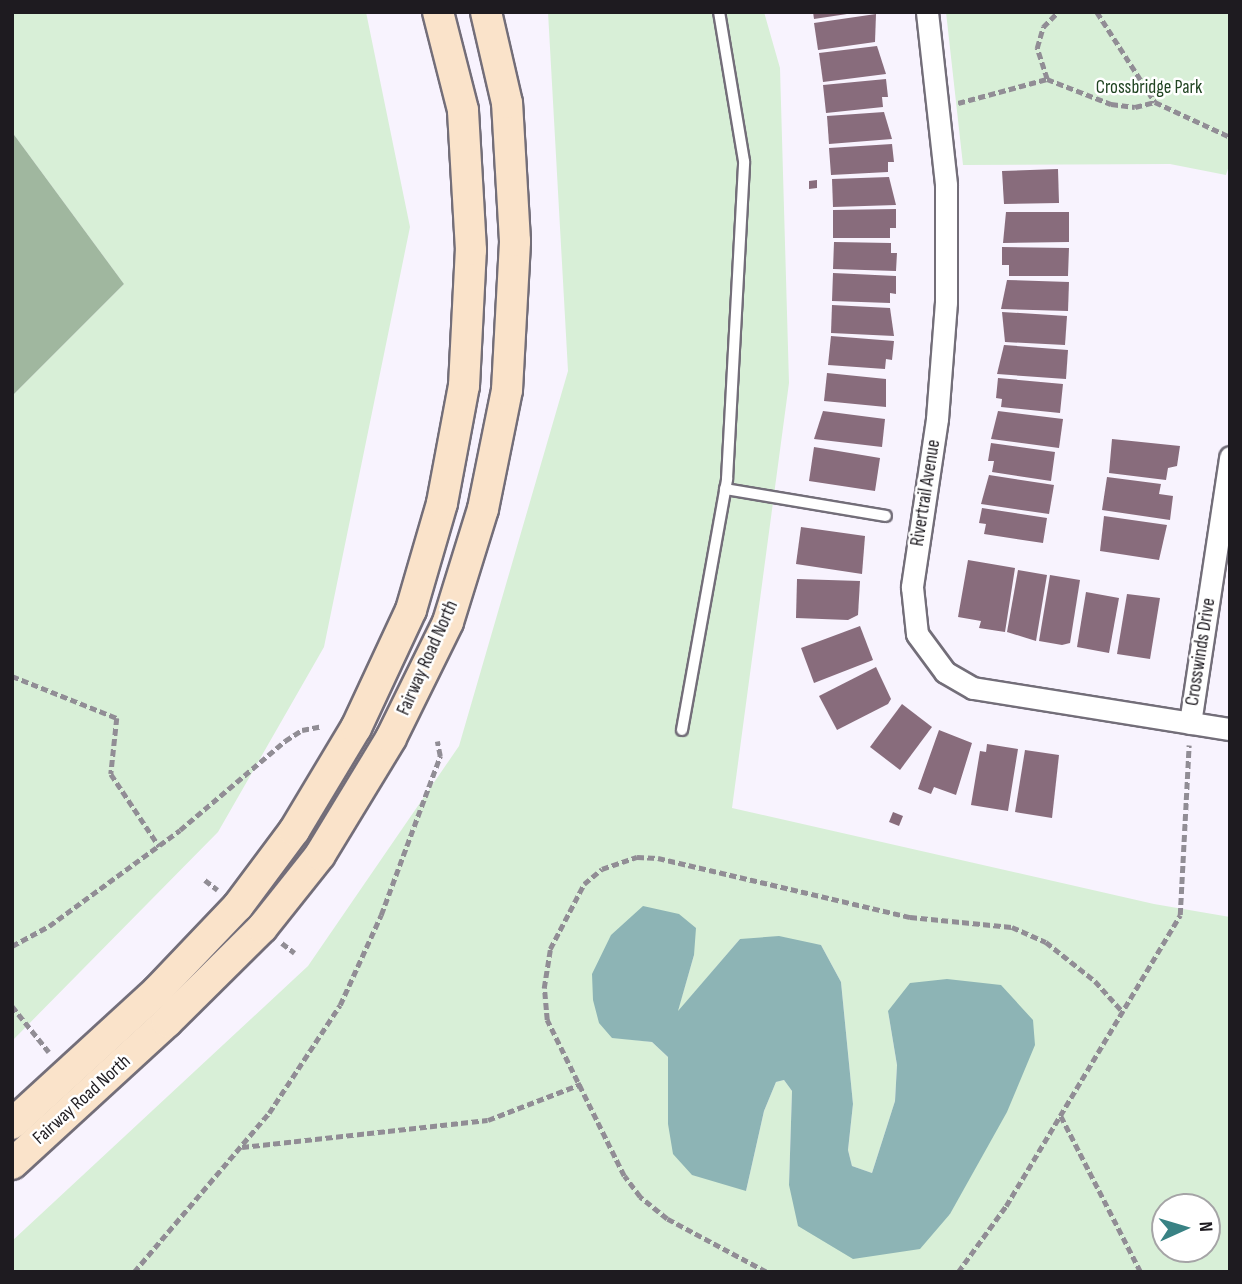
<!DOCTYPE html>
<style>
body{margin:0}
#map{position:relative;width:1242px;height:1284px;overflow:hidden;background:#f8f3fe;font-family:"Sofia Sans Condensed",sans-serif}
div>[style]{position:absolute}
.green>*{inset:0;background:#d8efd7}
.forest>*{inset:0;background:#a0b79f}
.water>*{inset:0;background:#8db4b5}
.building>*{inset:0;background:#886c7c}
.path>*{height:4.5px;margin-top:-2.25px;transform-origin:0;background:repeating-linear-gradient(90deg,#918d95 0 7px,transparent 0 10.5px)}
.roads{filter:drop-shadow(2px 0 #736e79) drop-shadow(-2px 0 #736e79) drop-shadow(0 2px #736e79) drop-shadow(0 -2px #736e79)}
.service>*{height:10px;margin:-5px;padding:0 5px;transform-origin:5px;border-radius:5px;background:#fff}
.minor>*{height:21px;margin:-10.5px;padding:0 10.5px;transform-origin:10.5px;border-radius:10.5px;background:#fff}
.secondary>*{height:30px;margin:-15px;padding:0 15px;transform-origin:15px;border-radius:15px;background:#fae3ca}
span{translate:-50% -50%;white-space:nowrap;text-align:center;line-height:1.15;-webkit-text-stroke:5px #fff;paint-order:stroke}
.park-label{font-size:19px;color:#214422}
.street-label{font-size:19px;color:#1e1b20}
.frame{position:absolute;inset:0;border:14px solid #1e1b20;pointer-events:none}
.north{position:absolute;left:1151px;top:1193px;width:70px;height:70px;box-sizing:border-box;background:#fff;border:2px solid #a5a4a6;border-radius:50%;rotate:86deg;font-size:19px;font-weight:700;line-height:28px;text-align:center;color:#1e1b20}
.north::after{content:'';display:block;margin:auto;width:24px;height:32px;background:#398284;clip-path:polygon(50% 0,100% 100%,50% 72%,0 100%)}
</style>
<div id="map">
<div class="green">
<i style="clip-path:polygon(12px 12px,366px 12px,410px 227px,324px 647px,218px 832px,12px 1041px,12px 396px,124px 284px,12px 132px)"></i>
<i style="clip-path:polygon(evenodd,548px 12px,764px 12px,780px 68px,789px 383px,732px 808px,1154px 904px,1230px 917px,1230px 1272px,12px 1272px,12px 1241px,308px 966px,459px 746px,568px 371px,548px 12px,740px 939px,821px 945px,841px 982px,853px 1104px,848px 1150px,852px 1166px,872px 1173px,895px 1101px,897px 1065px,888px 1011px,950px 1215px,789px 1185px,792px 1091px,784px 1080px,776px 1082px,764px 1111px,746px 1191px,668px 1124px,668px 1057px,652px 1042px,612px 1037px,694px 955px,677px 1013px,740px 939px,548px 12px,1165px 1207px,1207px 1207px,1207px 1249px,1165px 1249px,1165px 1207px)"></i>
<i style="clip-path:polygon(946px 12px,1230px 12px,1230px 162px,1226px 175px,1170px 164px,963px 165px)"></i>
</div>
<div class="forest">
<i style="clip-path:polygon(12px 132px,124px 284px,12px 396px)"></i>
</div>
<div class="water">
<i style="clip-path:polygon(643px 906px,679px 914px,696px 928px,694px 955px,678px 1011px,740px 939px,779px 936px,821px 945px,841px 982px,853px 1104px,848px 1150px,852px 1166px,872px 1173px,895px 1101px,897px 1065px,888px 1011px,910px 983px,947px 979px,1001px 985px,1033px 1020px,1035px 1045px,1007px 1112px,950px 1214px,920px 1249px,853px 1259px,798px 1226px,789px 1185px,792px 1091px,784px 1080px,776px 1082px,764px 1111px,746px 1191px,692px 1175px,673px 1154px,668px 1124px,668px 1057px,652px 1042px,612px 1038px,599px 1023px,593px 1000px,592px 974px,611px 935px)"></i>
</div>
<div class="building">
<i style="clip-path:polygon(813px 12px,847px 12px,847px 14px,814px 19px)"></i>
<i style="clip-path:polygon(876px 14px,875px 42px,818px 50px,814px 23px)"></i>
<i style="clip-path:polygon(877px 46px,886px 74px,823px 82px,819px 53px)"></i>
<i style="clip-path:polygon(886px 79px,888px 97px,882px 97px,883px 107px,826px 113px,823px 85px)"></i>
<i style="clip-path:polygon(884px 112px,892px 139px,829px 144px,827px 116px)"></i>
<i style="clip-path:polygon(892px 144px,894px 162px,888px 162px,888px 172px,831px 175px,829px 148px)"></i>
<i style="clip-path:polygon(1058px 169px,1059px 203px,1004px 204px,1002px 171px)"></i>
<i style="clip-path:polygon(889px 177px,896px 205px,833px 207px,832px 179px)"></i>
<i style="clip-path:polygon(817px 180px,817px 188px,809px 189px,809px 181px)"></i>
<i style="clip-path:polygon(896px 209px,896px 228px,890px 228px,890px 238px,833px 238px,833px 210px)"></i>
<i style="clip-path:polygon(1006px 212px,1069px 212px,1069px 242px,1003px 243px)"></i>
<i style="clip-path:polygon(834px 242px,891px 243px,891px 253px,897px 253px,896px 271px,833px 269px)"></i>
<i style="clip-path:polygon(1002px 247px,1069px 248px,1068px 276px,1009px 276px,1009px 265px,1002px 265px)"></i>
<i style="clip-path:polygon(833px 273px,896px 276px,896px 294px,890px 293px,890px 303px,832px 301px)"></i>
<i style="clip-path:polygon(1007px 280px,1069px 282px,1068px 311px,1001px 309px)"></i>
<i style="clip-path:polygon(832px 305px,890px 308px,894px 336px,831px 333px)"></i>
<i style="clip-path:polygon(1002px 312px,1067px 316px,1065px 345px,1005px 342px)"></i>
<i style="clip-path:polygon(831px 336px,894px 341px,892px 360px,886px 359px,885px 369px,828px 365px)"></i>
<i style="clip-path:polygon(1004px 345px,1068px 350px,1066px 379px,997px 374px)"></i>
<i style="clip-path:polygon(827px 373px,886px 379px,886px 407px,824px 401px)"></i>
<i style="clip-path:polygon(998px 378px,1063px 384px,1060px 413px,1001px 407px,1002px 399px,996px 398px)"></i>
<i style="clip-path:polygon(823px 411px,885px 419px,882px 447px,814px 439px)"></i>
<i style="clip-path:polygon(998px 411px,1063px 419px,1059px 448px,991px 439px)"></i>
<i style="clip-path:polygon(1112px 439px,1180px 446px,1177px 466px,1168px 468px,1166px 480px,1109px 473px)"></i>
<i style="clip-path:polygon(991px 443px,1055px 452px,1051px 481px,992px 472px,994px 461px,988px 461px)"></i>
<i style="clip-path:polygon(814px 447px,880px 458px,875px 491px,809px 481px)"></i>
<i style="clip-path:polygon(989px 475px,1054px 485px,1049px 514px,981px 504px)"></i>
<i style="clip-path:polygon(1107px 477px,1161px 484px,1159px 494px,1173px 496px,1170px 520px,1102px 510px)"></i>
<i style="clip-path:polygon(982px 508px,1047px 518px,1043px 543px,984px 534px,986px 524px,979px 523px)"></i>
<i style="clip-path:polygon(1104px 516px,1167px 525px,1159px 560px,1100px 551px)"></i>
<i style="clip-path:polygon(801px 527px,865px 536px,862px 574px,796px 564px)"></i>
<i style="clip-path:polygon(968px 560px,1015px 568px,1005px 632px,979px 628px,981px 621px,958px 617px)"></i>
<i style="clip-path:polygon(1018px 570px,1047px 575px,1036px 641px,1007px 632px)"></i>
<i style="clip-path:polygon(1050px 575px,1080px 580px,1070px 643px,1062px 645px,1039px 641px)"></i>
<i style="clip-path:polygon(797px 579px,860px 581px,858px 615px,848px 620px,796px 618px)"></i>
<i style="clip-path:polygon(1086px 592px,1119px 598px,1109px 653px,1077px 647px)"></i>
<i style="clip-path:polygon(1127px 594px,1160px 598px,1150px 659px,1117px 654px)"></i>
<i style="clip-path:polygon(860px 626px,873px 660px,814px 683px,801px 648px)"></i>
<i style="clip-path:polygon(876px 667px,891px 699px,888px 704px,837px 730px,819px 696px)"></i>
<i style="clip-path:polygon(902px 704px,932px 727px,900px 770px,870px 747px)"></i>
<i style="clip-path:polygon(939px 730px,972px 743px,956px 795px,934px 787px,931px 794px,918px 789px)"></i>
<i style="clip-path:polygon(987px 744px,1018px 749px,1008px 811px,971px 805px,980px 751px,986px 752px)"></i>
<i style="clip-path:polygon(1025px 750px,1059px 755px,1052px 818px,1015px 812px)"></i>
<i style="clip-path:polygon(893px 812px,903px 816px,899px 826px,889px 822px)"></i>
</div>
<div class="path">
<i style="left:1097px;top:12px;width:107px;rotate:57.2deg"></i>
<i style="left:1155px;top:102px;width:83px;rotate:25deg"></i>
<i style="left:1047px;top:79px;width:33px;rotate:-108deg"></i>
<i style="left:1037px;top:48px;width:22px;rotate:-74deg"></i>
<i style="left:1043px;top:27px;width:21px;rotate:-45deg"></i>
<i style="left:958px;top:103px;width:92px;rotate:-15.1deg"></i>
<i style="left:1047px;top:79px;width:69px;rotate:21.3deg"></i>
<i style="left:1111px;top:104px;width:24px;rotate:7deg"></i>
<i style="left:1135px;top:107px;width:21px;rotate:-14deg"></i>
<i style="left:12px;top:676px;width:113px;rotate:21.8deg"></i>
<i style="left:117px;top:718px;width:56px;rotate:96.1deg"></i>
<i style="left:111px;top:774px;width:87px;rotate:56.3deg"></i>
<i style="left:205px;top:880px;width:16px;rotate:38deg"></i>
<i style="left:282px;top:943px;width:16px;rotate:38deg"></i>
<i style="left:12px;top:946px;width:42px;rotate:-28.4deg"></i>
<i style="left:49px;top:926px;width:162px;rotate:-36.2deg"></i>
<i style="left:180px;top:830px;width:138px;rotate:-40.3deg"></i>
<i style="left:285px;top:741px;width:20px;rotate:-33deg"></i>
<i style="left:302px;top:730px;width:20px;rotate:-11deg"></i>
<i style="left:12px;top:1006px;width:59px;rotate:51.2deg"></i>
<i style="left:1061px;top:1116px;width:175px;rotate:62.9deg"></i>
<i style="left:242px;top:1147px;width:247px;rotate:-6.3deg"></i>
<i style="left:488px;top:1120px;width:100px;rotate:-21.2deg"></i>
<i style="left:134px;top:1272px;width:209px;rotate:-49.7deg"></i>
<i style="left:269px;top:1113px;width:129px;rotate:-56.7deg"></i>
<i style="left:340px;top:1005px;width:99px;rotate:-65.5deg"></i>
<i style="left:381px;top:915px;width:170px;rotate:-69.6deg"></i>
<i style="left:440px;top:756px;width:15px;rotate:-101deg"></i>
<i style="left:766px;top:1272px;width:112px;rotate:-151.8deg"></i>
<i style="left:667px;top:1219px;width:35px;rotate:-141deg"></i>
<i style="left:640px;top:1197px;width:26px;rotate:-127deg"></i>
<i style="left:624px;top:1176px;width:174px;rotate:-116.3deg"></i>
<i style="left:547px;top:1020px;width:32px;rotate:-95deg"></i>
<i style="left:544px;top:988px;width:39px;rotate:-81deg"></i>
<i style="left:550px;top:949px;width:73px;rotate:-62.4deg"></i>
<i style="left:584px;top:884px;width:23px;rotate:-40deg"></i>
<i style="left:602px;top:869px;width:37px;rotate:-19deg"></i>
<i style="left:637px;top:857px;width:21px;rotate:3deg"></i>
<i style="left:658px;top:858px;width:259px;rotate:13.2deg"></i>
<i style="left:910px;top:917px;width:102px;rotate:5.6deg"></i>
<i style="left:1012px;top:927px;width:37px;rotate:24deg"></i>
<i style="left:1046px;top:942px;width:63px;rotate:38.5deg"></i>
<i style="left:1095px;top:981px;width:42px;rotate:47.9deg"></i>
<i style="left:958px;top:1272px;width:82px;rotate:-54deg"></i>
<i style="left:1006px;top:1206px;width:339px;rotate:-59.1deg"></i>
<i style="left:1180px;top:915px;width:170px;rotate:-87deg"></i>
</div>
<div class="roads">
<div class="service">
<i style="left:725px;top:489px;width:163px;rotate:9.5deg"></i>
<i style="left:682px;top:730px;width:255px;rotate:-79.8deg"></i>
<i style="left:727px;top:479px;width:318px;rotate:-86.9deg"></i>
<i style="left:744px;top:161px;width:151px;rotate:-99.5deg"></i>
</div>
<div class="minor">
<i style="left:927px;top:12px;width:174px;rotate:83.7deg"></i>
<i style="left:946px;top:185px;width:117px;rotate:90deg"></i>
<i style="left:946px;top:302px;width:117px;rotate:94.4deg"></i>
<i style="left:937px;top:419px;width:170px;rotate:98.5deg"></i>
<i style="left:912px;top:587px;width:47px;rotate:83.9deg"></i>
<i style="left:917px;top:634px;width:47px;rotate:53.6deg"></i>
<i style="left:945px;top:672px;width:32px;rotate:30deg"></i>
<i style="left:973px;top:688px;width:260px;rotate:9.1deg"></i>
<i style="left:1190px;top:723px;width:269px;rotate:-81.4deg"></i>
</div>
<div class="secondary">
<i style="left:12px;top:1124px;width:197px;rotate:-42.5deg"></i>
<i style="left:157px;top:991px;width:117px;rotate:-46.4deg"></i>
<i style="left:238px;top:906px;width:94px;rotate:-53.3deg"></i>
<i style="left:294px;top:831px;width:120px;rotate:-59deg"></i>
<i style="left:356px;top:728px;width:130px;rotate:-65deg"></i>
<i style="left:411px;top:610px;width:111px;rotate:-73.8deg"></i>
<i style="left:442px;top:503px;width:119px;rotate:-79.4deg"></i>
<i style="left:464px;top:386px;width:136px;rotate:-87.1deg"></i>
<i style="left:471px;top:250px;width:140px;rotate:-93.3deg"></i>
<i style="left:463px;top:110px;width:101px;rotate:-104.3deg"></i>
<i style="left:12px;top:1164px;width:210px;rotate:-42.5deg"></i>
<i style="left:167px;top:1022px;width:134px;rotate:-44.7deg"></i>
<i style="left:262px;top:928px;width:93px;rotate:-51.5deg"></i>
<i style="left:320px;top:855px;width:137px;rotate:-58.7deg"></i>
<i style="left:391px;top:738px;width:129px;rotate:-63.8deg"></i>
<i style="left:448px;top:622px;width:118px;rotate:-72.8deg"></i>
<i style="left:483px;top:509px;width:121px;rotate:-78.6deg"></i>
<i style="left:507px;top:390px;width:149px;rotate:-86.9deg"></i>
<i style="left:515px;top:241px;width:138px;rotate:-93.3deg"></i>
<i style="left:507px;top:103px;width:93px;rotate:-103deg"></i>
</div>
</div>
<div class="park-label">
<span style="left:1149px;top:88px">Crossbridge Park</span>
</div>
<div class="street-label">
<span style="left:926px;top:493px;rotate:-81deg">Rivertrail Avenue</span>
<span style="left:1201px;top:652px;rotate:-81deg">Crosswinds Drive</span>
<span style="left:428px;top:658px;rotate:-66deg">Fairway Road North</span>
<span style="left:82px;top:1100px;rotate:-42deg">Fairway Road North</span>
</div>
<div class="frame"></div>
<div class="north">N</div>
</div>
